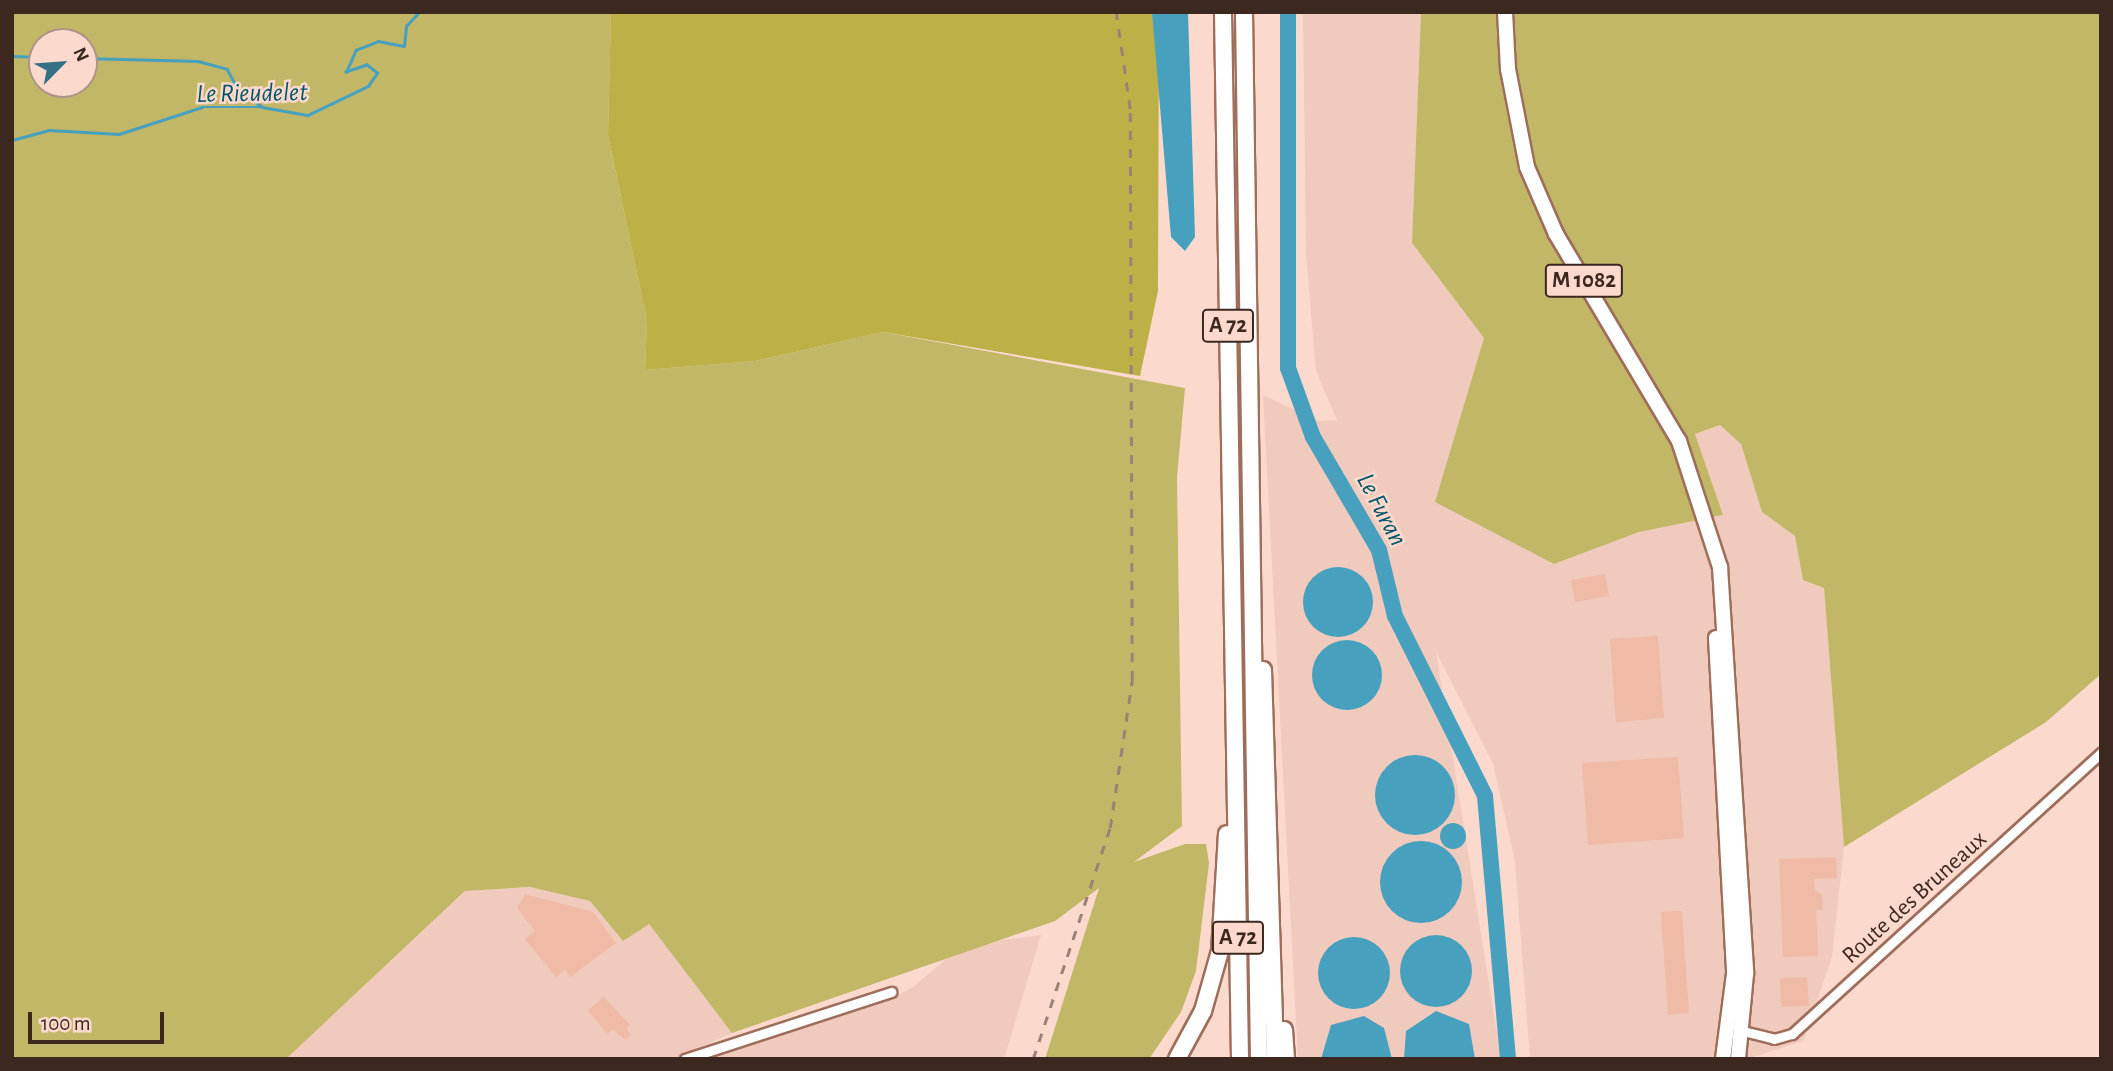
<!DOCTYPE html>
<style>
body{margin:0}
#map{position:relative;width:2113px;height:1071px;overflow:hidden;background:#fbdacd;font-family:"Alegreya Sans",sans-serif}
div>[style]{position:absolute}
.built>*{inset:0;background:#f0cabc}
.green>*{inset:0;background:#c1b766}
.forest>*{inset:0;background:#bdb046}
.water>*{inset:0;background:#47a1be}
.round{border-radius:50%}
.stream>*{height:2.5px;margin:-1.25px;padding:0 1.25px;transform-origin:1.25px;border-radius:1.25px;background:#47a1be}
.river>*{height:16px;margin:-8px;padding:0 8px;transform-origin:8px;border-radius:8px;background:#47a1be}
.building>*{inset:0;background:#efbaa6}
.roads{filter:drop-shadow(2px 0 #9e6e5b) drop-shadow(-2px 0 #9e6e5b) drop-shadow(0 2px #9e6e5b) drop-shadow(0 -2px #9e6e5b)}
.minor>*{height:9px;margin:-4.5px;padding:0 4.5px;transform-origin:4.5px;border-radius:4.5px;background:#fff}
.primary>*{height:14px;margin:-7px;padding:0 7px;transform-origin:7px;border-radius:7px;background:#fff}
.motorway>*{height:16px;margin:-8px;padding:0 8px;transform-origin:8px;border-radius:8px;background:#fff}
.rail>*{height:2.5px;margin-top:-1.25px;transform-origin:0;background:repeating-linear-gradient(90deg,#9b8176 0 9px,transparent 0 18px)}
span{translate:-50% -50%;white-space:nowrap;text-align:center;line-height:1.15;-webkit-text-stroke:5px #fbdacd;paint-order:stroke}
.shield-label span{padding:2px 5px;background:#fbdacd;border:2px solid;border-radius:5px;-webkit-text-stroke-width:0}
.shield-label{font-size:23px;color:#3d2820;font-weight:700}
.street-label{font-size:24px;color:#3d2820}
.water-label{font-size:26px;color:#035469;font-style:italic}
.frame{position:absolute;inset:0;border:14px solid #3d2820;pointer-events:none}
.north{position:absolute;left:28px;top:28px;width:70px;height:70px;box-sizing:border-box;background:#fbdacd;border:2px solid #af9388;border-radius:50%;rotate:65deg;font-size:19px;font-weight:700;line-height:28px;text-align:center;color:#3d2820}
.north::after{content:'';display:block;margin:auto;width:24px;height:32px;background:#327186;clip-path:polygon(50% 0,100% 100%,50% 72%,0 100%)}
.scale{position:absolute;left:28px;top:1012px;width:136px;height:32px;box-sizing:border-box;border:4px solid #3d2820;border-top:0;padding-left:9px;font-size:21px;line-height:24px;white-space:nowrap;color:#3d2820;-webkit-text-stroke:5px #fbdacd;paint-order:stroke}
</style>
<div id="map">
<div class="built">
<i style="clip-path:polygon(1303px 12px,1421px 12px,1412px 243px,1484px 338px,1554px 564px,1639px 532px,1723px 515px,1695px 434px,1720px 425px,1741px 444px,1762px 512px,1795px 536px,1803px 580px,1824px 588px,1844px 847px,1832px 957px,1803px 1041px,1747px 1059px,1530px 1059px,1515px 861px,1493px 764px,1436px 652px,1501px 1059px,1298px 1059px,1263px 395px,1319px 421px,1337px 420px,1316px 371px,1306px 255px)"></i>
<i style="clip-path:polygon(530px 887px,590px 901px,623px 941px,648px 923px,732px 1033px,673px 1059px,286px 1059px,466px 891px)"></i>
<i style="clip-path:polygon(1041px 935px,1004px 1059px,703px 1059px,887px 1001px,913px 987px,963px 945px)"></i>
</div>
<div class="green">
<i style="clip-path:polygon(evenodd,12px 12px,611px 12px,608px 135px,647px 321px,645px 370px,755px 361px,883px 332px,1185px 388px,1177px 477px,1182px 826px,1134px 862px,1185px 844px,1206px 844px,1209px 863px,1196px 971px,1181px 1012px,1149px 1059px,1045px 1059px,1099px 888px,1055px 921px,732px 1033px,649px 924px,623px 941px,590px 901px,530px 887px,465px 891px,286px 1059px,12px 1059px,12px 12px,42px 42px,84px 42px,84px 84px,42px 84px,42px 42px)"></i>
<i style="clip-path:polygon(1421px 12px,2101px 12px,2101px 674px,2046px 722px,1844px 847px,1824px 588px,1803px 580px,1795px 536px,1762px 512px,1741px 444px,1720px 425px,1695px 434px,1723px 515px,1639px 532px,1554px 564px,1435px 502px,1484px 338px,1412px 243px)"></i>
</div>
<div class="forest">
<i style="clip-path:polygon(611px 12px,1159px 12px,1158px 291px,1140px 376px,883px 332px,755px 361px,645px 370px,647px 321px,608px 135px)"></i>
</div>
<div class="water">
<i style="clip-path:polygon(1152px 12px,1188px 12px,1195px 237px,1185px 251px,1171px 237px)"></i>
<i class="round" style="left:1303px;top:567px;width:70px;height:70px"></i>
<i class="round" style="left:1312px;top:640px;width:70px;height:70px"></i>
<i class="round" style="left:1375px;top:755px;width:80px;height:80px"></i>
<i class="round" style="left:1440px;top:823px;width:26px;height:26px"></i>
<i class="round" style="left:1380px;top:841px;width:82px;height:82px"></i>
<i class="round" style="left:1400px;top:935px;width:72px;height:72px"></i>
<i class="round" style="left:1318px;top:937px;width:72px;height:72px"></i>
<i style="clip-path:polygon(1436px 1011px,1469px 1024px,1475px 1059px,1404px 1059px,1406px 1031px)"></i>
<i style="clip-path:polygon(1364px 1016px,1384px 1028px,1392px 1059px,1321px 1059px,1331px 1025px)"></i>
</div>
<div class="stream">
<i style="left:12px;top:56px;width:30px;rotate:2deg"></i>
<i style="left:84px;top:58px;width:114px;rotate:1.5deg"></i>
<i style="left:198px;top:61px;width:30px;rotate:15deg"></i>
<i style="left:227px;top:69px;width:25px;rotate:61deg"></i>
<i style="left:239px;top:91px;width:27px;rotate:34deg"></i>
<i style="left:12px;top:140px;width:38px;rotate:-15deg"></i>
<i style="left:49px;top:130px;width:70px;rotate:3.3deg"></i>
<i style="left:119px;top:134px;width:87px;rotate:-18deg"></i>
<i style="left:202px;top:107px;width:60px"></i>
<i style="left:262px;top:107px;width:47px;rotate:9.9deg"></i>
<i style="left:308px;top:115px;width:67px;rotate:-25.8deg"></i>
<i style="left:368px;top:86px;width:16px;rotate:-55deg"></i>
<i style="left:377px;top:73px;width:13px;rotate:-141deg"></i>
<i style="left:367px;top:65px;width:22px;rotate:162deg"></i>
<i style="left:346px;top:72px;width:24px;rotate:-66deg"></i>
<i style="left:356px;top:50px;width:24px;rotate:-22deg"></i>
<i style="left:378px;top:41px;width:26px;rotate:11deg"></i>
<i style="left:404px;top:46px;width:20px;rotate:-84deg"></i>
<i style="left:406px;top:26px;width:19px;rotate:-47deg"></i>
</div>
<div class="river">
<i style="left:1288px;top:12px;width:356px;rotate:90deg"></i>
<i style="left:1288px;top:368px;width:73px;rotate:70.1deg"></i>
<i style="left:1313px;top:437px;width:131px;rotate:59.7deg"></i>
<i style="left:1379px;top:550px;width:68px;rotate:76.4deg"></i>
<i style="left:1395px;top:616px;width:201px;rotate:63.4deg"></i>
<i style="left:1485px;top:796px;width:264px;rotate:85deg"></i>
</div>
<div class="building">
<i style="clip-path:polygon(1605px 574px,1609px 596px,1575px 602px,1571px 580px)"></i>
<i style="clip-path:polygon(1658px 636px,1664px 718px,1616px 722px,1610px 639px)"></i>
<i style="clip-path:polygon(1678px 757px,1684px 838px,1588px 845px,1582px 763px)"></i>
<i style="clip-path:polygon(1836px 857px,1837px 878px,1814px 879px,1815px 890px,1822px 895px,1823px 910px,1816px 910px,1818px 956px,1783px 957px,1779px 859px)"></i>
<i style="clip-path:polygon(525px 894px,593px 912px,616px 943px,570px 977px,565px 970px,556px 977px,525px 939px,535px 931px,517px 908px)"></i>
<i style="clip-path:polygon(1677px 911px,1682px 911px,1689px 1013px,1668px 1015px,1661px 912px)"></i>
<i style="clip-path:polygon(1807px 977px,1809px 1006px,1781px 1007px,1780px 978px)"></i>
<i style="clip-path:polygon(604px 997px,630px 1025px,626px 1028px,631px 1035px,625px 1040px,613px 1029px,607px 1034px,588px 1010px)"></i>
</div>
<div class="roads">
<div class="minor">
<i style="left:1739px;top:1030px;width:36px;rotate:14deg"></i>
<i style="left:1774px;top:1039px;width:19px;rotate:-16deg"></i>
<i style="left:1792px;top:1034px;width:418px;rotate:-42.3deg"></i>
<i style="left:685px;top:1059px;width:217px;rotate:-18deg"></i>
</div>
<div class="primary">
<i style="left:1505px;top:12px;width:57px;rotate:87deg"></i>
<i style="left:1508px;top:69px;width:100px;rotate:79deg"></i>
<i style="left:1527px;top:167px;width:73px;rotate:66.6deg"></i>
<i style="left:1556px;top:234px;width:241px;rotate:59.3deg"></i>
<i style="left:1679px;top:441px;width:133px;rotate:72deg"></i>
<i style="left:1720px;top:567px;width:408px;rotate:86.3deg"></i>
<i style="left:1746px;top:974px;width:85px;rotate:95.4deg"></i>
<i style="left:1716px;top:638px;width:336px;rotate:86.9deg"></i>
<i style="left:1734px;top:974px;width:86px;rotate:97.4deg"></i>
</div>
<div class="motorway">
<i style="left:1223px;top:12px;width:1047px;rotate:89.07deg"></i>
<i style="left:1244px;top:12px;width:1047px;rotate:89.18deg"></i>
<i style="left:1263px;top:670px;width:389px;rotate:88.2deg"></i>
<i style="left:1284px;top:1030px;width:29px;rotate:86deg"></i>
<i style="left:1177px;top:1059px;width:55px;rotate:-61.6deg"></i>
<i style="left:1203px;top:1011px;width:62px;rotate:-74.2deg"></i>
<i style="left:1220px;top:951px;width:117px;rotate:-86.6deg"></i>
</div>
</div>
<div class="rail">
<i style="left:1033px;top:1059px;width:243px;rotate:-71.6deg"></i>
<i style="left:1110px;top:828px;width:150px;rotate:-81.5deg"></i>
<i style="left:1132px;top:680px;width:571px;rotate:-90.2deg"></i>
<i style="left:1130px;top:109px;width:98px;rotate:-98.2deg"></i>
</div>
<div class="shield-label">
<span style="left:1584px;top:281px">M 1082</span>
<span style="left:1228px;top:326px">A 72</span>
<span style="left:1238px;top:938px">A 72</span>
</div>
<div class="street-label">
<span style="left:1915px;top:898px;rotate:-42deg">Route des Bruneaux</span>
</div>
<div class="water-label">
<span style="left:252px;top:94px;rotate:-1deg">Le Rieudelet</span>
<span style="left:1381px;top:510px;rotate:62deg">Le Furan</span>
</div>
<div class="frame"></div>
<div class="north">N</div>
<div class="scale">100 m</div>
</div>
